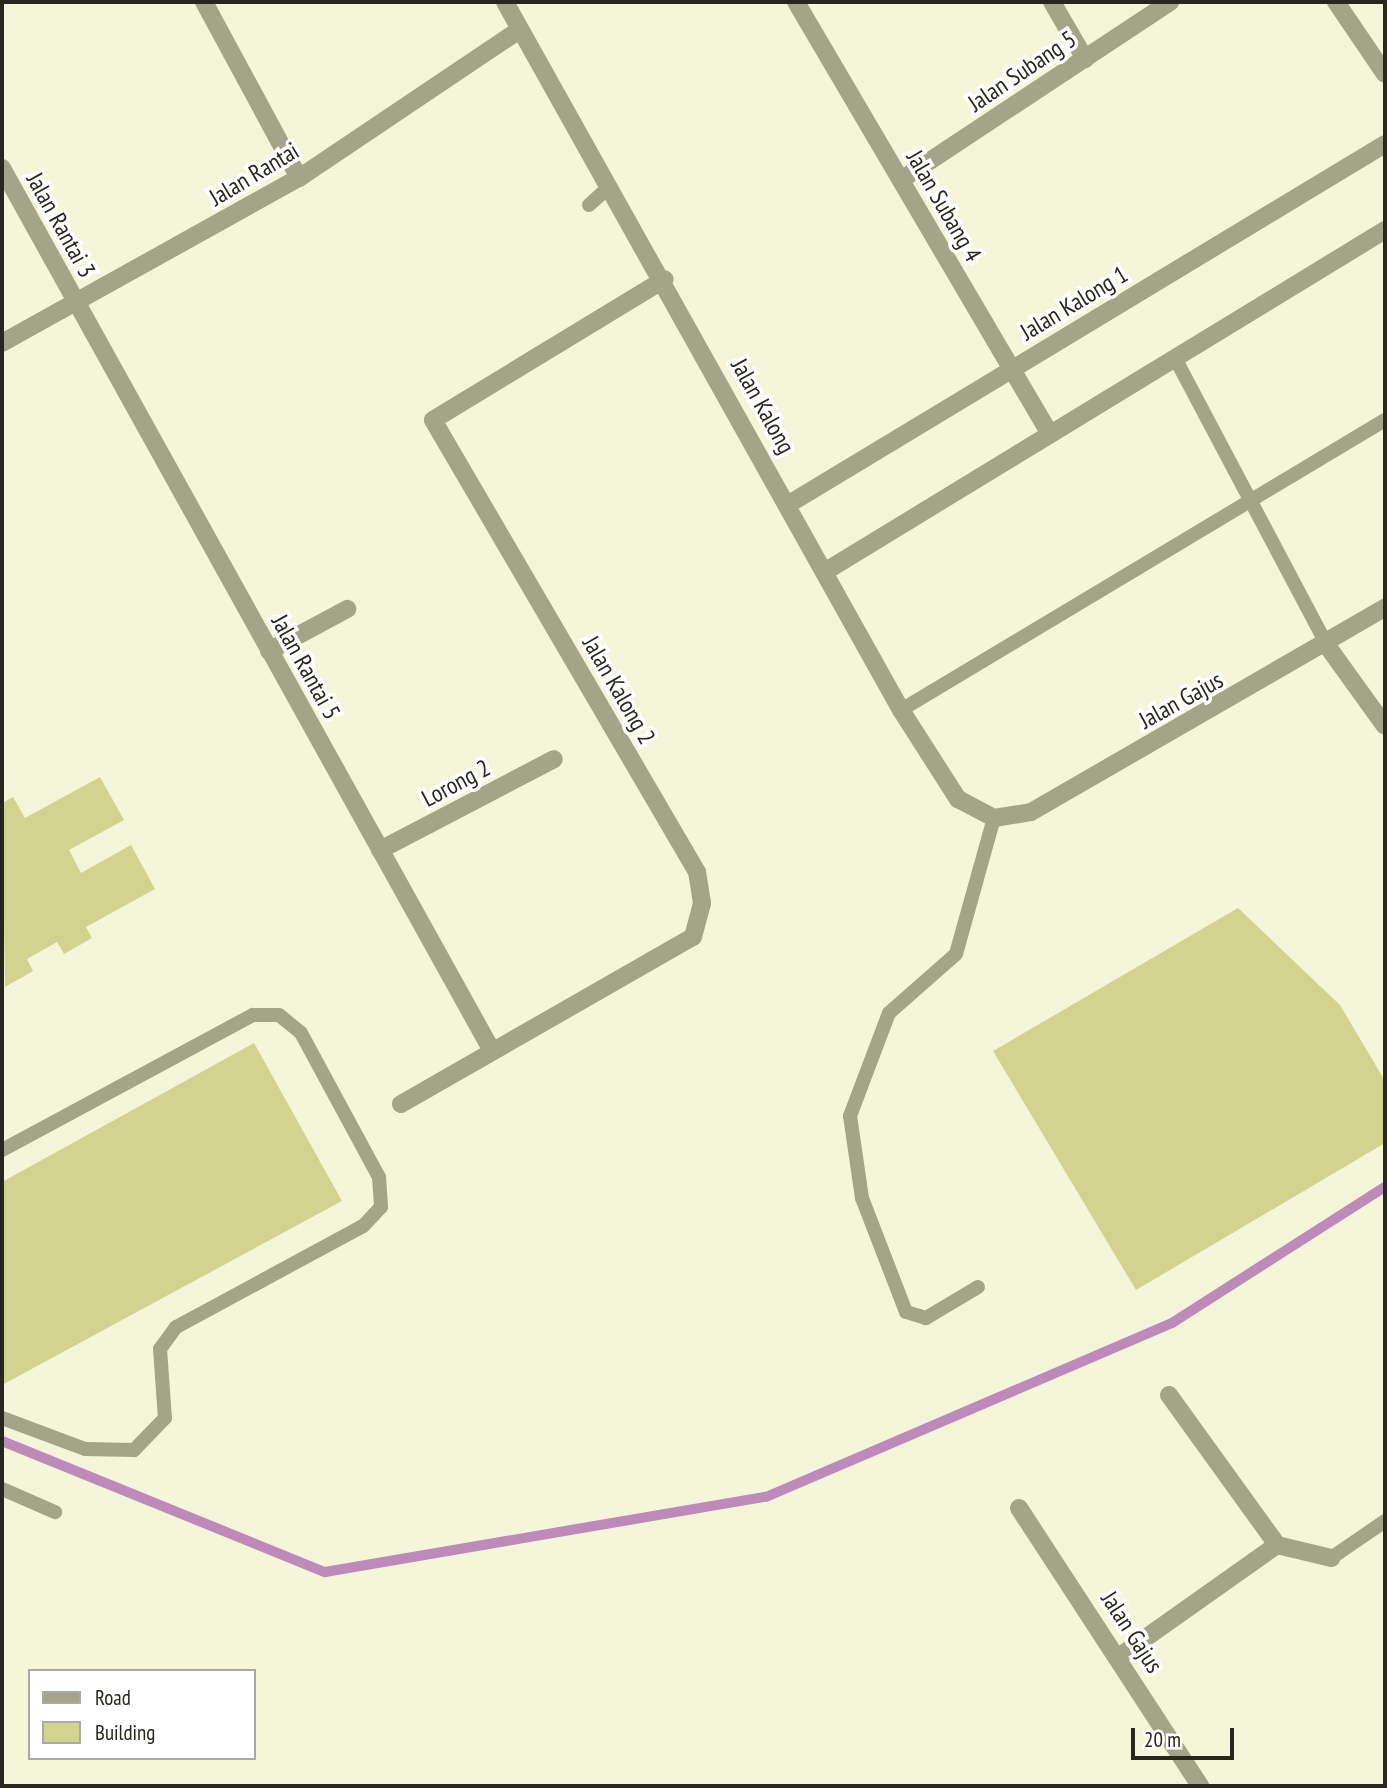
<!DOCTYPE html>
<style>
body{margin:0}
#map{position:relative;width:1387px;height:1788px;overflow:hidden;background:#f5f6d9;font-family:"PT Sans Narrow",sans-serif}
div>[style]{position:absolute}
.stream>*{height:10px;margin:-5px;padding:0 5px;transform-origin:5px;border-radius:5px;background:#bd8ab9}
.building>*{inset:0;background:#d2d38f}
.lane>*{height:14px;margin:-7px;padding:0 7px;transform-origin:7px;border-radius:7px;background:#a4a588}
.street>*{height:18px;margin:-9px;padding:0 9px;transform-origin:9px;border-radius:9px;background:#a4a588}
span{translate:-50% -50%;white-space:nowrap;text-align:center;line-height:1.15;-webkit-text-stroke:7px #fff;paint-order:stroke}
.street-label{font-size:24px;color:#27271d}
.frame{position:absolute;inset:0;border:4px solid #27271d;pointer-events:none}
.legend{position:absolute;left:28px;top:1669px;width:228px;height:91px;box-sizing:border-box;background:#fff;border:2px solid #a9a9a5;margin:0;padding:9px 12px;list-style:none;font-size:21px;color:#27271d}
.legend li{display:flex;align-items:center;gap:14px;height:35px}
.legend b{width:35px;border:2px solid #a9a9a5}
.scale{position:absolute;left:1131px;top:1728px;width:103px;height:32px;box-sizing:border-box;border:4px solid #27271d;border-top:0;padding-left:9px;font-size:21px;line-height:24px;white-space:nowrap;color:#27271d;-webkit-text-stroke:5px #fff;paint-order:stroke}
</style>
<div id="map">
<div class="stream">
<i style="left:2px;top:1441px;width:349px;rotate:22.1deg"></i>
<i style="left:325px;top:1572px;width:447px;rotate:-9.7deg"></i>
<i style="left:766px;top:1497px;width:442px;rotate:-23.2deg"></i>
<i style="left:1172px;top:1323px;width:253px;rotate:-32.6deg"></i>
</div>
<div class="building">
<i style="clip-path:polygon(100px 777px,124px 820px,69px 850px,81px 873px,131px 845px,155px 889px,86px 927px,92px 938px,64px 954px,57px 942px,27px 959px,33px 971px,5px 987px,2px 803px,13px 797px,25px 818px)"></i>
<i style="clip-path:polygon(1238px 908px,1340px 1005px,1385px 1081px,1385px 1143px,1136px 1290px,993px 1051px)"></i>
<i style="clip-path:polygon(254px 1043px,342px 1201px,2px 1385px,2px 1182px)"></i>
</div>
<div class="lane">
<i style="left:589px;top:205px;width:28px;rotate:-42deg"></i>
<i style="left:1175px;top:358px;width:327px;rotate:62.1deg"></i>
<i style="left:901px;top:710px;width:564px;rotate:-30.93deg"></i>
<i style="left:2px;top:1150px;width:285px;rotate:-28.3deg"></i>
<i style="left:253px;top:1015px;width:26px"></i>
<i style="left:279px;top:1015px;width:28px;rotate:39deg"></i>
<i style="left:301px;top:1033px;width:164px;rotate:61.6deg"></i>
<i style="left:379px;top:1177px;width:30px;rotate:86deg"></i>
<i style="left:381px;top:1207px;width:26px;rotate:133deg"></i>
<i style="left:363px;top:1226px;width:213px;rotate:151.6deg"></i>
<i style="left:176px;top:1327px;width:27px;rotate:126deg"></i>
<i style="left:160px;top:1349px;width:69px;rotate:85.9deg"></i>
<i style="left:165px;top:1418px;width:45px;rotate:134.1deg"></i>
<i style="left:134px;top:1450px;width:49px;rotate:-178.8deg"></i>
<i style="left:85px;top:1449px;width:89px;rotate:-159.5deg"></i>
<i style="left:978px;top:1287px;width:61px;rotate:149.2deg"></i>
<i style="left:926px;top:1318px;width:21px;rotate:-163deg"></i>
<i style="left:906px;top:1312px;width:122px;rotate:-111.1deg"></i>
<i style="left:862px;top:1198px;width:83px;rotate:-98.3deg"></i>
<i style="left:850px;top:1116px;width:110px;rotate:-69.3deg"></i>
<i style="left:889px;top:1013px;width:89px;rotate:-41.4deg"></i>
<i style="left:956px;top:954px;width:141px;rotate:-74.4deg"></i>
<i style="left:2px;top:1489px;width:58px;rotate:23.5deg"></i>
<i style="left:1331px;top:1558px;width:65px;rotate:-34.4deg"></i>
</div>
<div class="street">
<i style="left:204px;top:2px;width:200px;rotate:61.6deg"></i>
<i style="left:505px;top:2px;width:811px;rotate:60.78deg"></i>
<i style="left:901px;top:710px;width:106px;rotate:57.4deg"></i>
<i style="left:958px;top:799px;width:41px;rotate:27.8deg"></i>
<i style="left:994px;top:818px;width:37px;rotate:-9deg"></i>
<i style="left:1031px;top:812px;width:409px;rotate:-30deg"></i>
<i style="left:796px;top:2px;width:501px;rotate:59.55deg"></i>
<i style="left:1052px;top:2px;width:66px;rotate:59.9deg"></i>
<i style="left:1336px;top:2px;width:87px;rotate:55.8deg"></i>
<i style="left:2px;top:168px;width:1010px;rotate:60.97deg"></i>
<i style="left:901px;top:180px;width:323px;rotate:-33.5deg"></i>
<i style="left:2px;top:343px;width:340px;rotate:-29.1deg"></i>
<i style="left:299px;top:178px;width:265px;rotate:-33.9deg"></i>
<i style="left:789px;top:504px;width:696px;rotate:-31.13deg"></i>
<i style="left:826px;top:571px;width:655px;rotate:-31.38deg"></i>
<i style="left:1328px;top:647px;width:97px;rotate:54.2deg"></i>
<i style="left:269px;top:651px;width:89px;rotate:-28.3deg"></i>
<i style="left:380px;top:850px;width:196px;rotate:-27.6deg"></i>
<i style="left:401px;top:1104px;width:336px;rotate:-29.8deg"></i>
<i style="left:693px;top:937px;width:35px;rotate:-75deg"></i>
<i style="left:702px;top:903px;width:31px;rotate:-99deg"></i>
<i style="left:697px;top:872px;width:523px;rotate:-120.29deg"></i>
<i style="left:433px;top:420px;width:271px;rotate:-31.3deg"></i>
<i style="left:1169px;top:1395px;width:185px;rotate:54.2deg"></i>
<i style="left:1019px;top:1508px;width:332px;rotate:56.9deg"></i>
<i style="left:1120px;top:1656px;width:192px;rotate:-35.3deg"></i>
<i style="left:1277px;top:1545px;width:56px;rotate:13.5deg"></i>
</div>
<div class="street-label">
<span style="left:1022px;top:71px;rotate:-34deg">Jalan Subang 5</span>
<span style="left:254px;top:174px;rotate:-31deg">Jalan Rantai</span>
<span style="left:944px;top:206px;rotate:60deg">Jalan Subang 4</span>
<span style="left:61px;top:225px;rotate:61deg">Jalan Rantai 3</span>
<span style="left:1074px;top:303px;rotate:-31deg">Jalan Kalong 1</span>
<span style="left:763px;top:406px;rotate:61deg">Jalan Kalong</span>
<span style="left:306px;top:667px;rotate:61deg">Jalan Rantai 5</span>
<span style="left:619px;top:690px;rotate:60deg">Jalan Kalong 2</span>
<span style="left:1181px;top:700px;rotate:-29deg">Jalan Gajus</span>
<span style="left:456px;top:783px;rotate:-28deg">Lorong 2</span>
<span style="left:1132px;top:1632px;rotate:57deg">Jalan Gajus</span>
</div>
<div class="frame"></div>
<ul class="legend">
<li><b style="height:9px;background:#a4a588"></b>Road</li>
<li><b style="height:19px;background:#d2d38f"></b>Building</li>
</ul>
<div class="scale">20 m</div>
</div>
